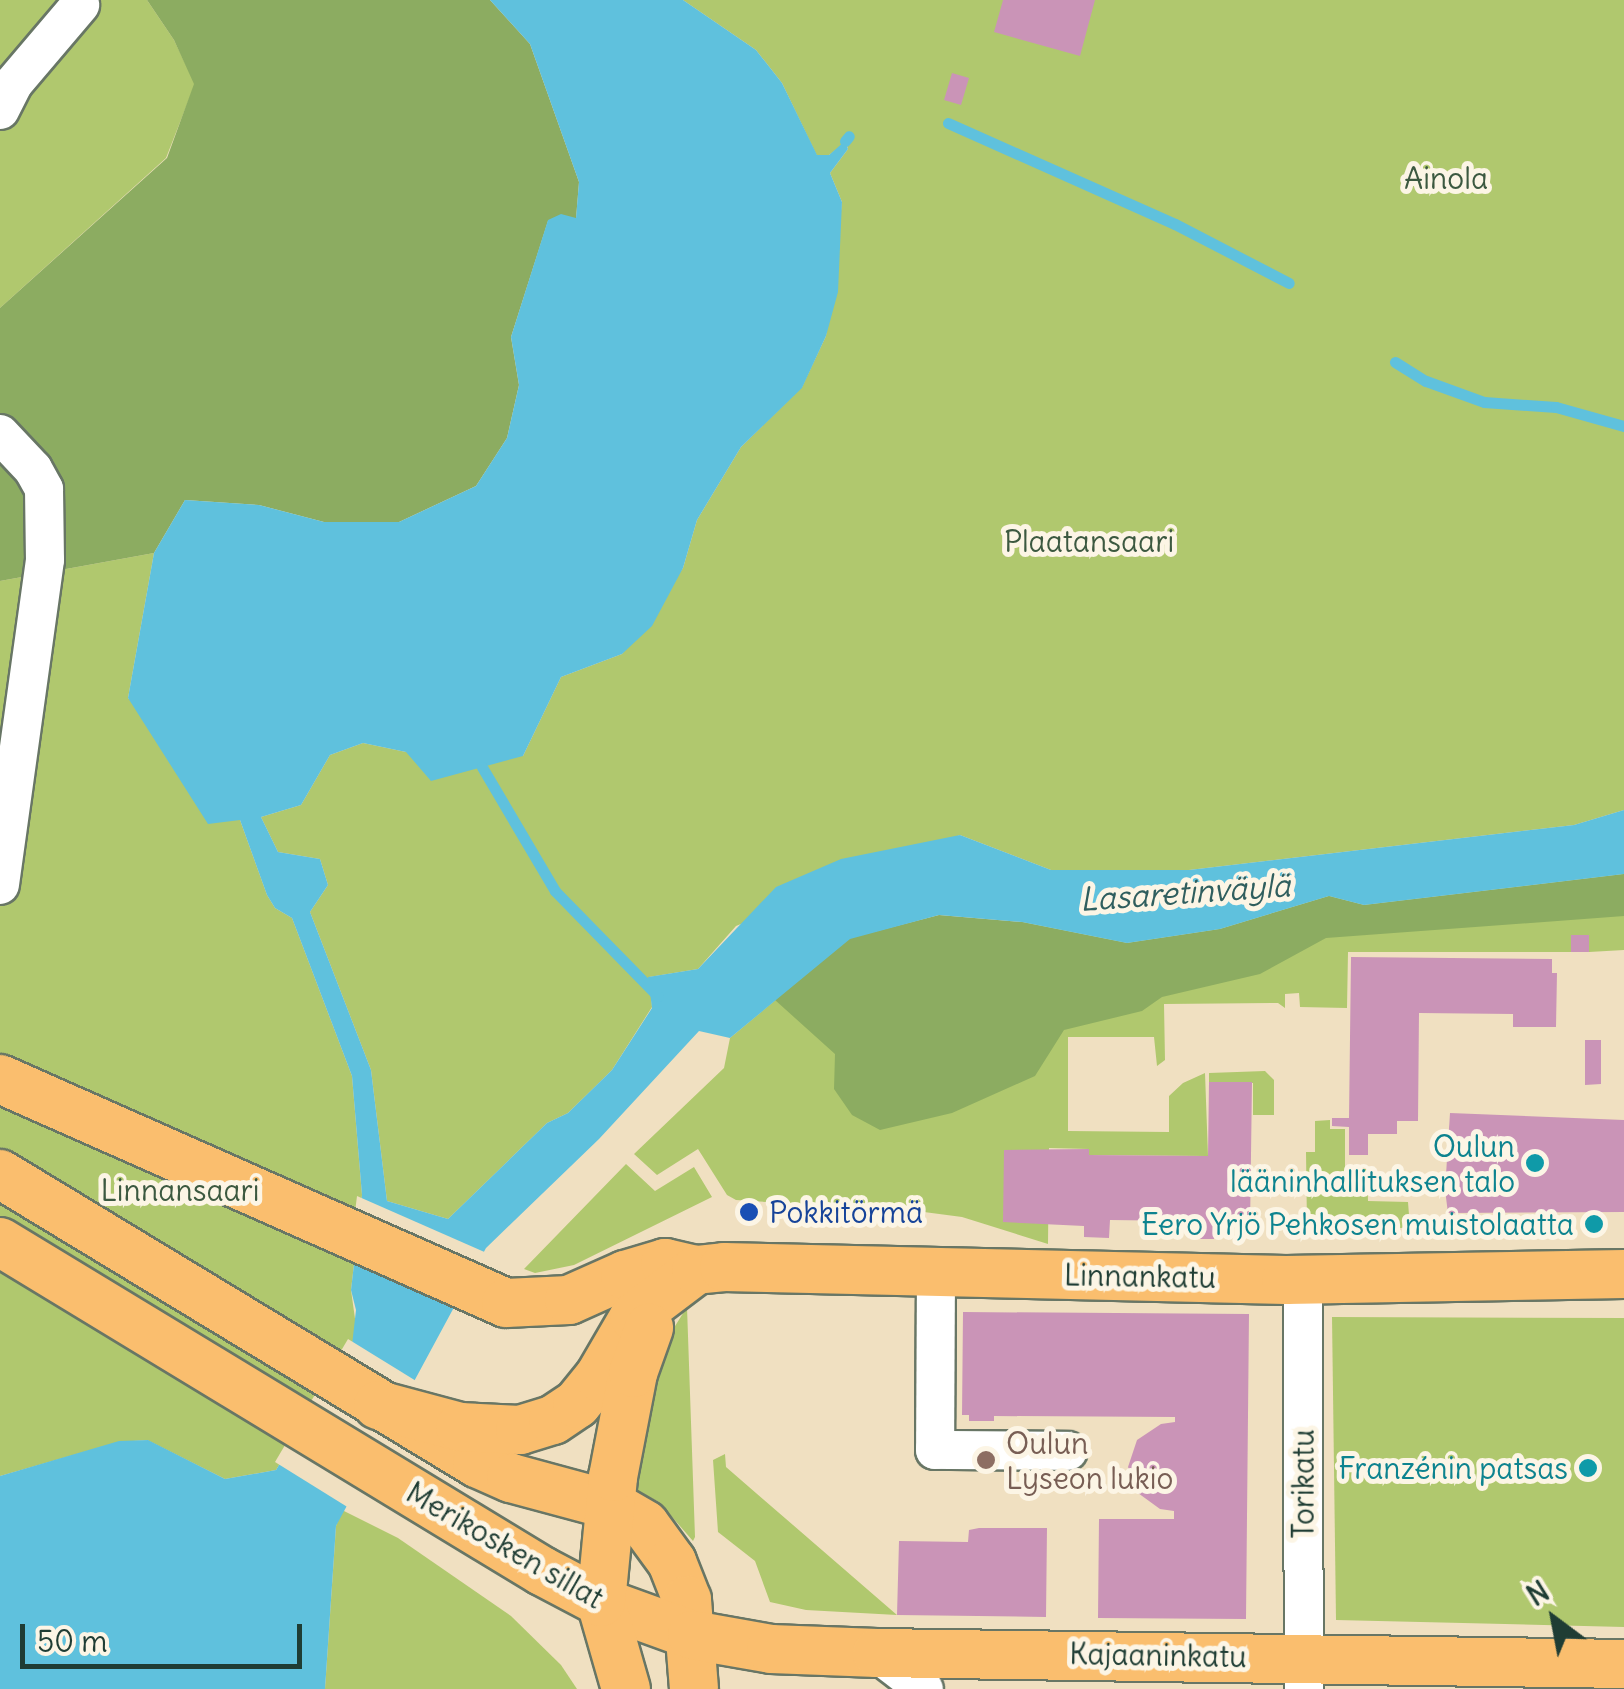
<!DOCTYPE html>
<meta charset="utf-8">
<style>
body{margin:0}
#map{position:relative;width:1624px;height:1689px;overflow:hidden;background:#f0e0c1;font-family:Delius,sans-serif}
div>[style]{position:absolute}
.green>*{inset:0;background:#b0c86e}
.forest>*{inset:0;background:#8cac61}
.water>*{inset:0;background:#5fc1dd}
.pier>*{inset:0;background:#f0e0c1}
.stream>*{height:11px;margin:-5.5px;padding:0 5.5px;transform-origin:5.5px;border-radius:5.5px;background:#5fc1dd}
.building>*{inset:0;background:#ca94b7}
.roads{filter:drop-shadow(2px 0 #687665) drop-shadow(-2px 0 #687665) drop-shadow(0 2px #687665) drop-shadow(0 -2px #687665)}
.minor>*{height:38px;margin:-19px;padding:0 19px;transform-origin:19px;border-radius:19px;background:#fff}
.major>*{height:48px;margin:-24px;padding:0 24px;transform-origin:24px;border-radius:24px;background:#fabe6e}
.dots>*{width:28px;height:28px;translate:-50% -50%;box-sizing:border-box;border:5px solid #fcf5e5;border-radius:50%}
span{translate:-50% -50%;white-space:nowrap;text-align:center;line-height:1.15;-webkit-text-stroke:10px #fcf5e5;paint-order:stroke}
.park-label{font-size:30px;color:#3c5940}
.culture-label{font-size:30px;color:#0d838f}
.right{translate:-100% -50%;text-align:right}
.transit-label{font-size:30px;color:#164399}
.left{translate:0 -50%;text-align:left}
.street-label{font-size:30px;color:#1f3d34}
.education-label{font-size:30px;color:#785e54}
.water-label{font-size:32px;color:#2f5e5e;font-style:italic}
.north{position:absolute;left:1504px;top:1569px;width:100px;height:100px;-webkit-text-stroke:8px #fcf5e5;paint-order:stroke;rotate:328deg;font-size:28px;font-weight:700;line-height:40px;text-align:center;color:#1f3d34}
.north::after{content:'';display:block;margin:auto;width:35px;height:45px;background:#1f3d34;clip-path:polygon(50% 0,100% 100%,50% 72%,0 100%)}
.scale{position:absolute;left:20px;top:1624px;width:282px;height:45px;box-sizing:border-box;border:5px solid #1f3d34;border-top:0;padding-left:12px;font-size:30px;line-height:35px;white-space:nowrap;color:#1f3d34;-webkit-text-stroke:8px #fcf5e5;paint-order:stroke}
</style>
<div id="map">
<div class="green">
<i style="clip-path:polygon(0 0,147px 0,174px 40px,195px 84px,166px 158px,0 308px)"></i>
<i style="clip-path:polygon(683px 0,1624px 0,1624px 810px,1574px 825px,1189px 870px,1051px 870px,960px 835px,736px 926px,698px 969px,649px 977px,652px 1007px,612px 1070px,568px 1113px,547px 1123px,448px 1219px,387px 1201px,371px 1070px,310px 912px,328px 885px,320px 859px,278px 852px,261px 817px,301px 805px,330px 755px,363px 743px,406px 752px,523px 756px,561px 677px,622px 654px,683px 568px,697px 520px,741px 447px,802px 387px,826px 336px,842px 202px,830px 173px,848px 149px,846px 142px,829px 155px,817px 156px,782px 83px,756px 50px)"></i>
<i style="clip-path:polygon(154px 553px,128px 698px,240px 820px,267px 895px,275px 908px,292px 918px,352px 1076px,362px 1195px,351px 1290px,356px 1326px,352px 1345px,276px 1470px,225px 1479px,147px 1440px,119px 1442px,0 1476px,0 581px)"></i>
<i style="clip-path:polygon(1624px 874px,1624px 950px,1589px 952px,1571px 936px,1571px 952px,1348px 952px,1347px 1008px,1300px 1007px,1299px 993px,1285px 994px,1285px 1008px,1278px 1003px,1164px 1004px,1165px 1060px,1157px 1066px,1154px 1037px,1068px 1037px,1068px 1131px,1169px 1132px,1169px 1096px,1183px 1083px,1205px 1073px,1208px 1156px,1089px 1155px,1089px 1149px,1049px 1148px,1048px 1244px,962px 1217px,924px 1212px,736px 1200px,727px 1195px,698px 1149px,657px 1175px,634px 1154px,724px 1068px,730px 1038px,850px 938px,1022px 922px,1127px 943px,1220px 929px,1329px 896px,1364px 905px)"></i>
<i style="clip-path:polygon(1265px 1071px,1274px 1080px,1274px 1115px,1253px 1115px,1253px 1083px,1209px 1082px,1209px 1073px)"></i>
<i style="clip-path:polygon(1330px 1120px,1330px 1129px,1345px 1129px,1345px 1169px,1367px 1169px,1368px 1201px,1408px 1202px,1410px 1228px,1307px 1227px,1306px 1152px,1315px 1152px,1315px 1121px)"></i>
<i style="clip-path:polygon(626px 1164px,655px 1191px,694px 1167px,712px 1197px,574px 1265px,535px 1273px,524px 1269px)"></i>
<i style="clip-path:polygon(687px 1307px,695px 1537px,693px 1541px,659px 1502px,629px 1486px,665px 1342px)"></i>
<i style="clip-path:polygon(1332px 1317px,1624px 1318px,1624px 1627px,1336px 1620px)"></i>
<i style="clip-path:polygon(725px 1454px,726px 1467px,897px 1615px,806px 1610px,770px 1602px,755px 1561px,718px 1532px,713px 1460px)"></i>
<i style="clip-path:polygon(342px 1510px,398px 1538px,511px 1616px,561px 1665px,577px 1689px,325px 1689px,336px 1526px)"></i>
</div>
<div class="forest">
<i style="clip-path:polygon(147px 0,490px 0,530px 44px,579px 182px,576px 219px,548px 221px,511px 337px,519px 385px,507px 438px,476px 486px,399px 522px,324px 522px,259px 505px,185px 500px,154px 553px,0 581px,0 308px,167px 158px,194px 84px,174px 40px)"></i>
<i style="clip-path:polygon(1624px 874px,1624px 916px,1326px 938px,1260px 974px,1162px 997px,1142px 1011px,1064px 1030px,1035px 1076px,952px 1113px,880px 1130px,852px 1115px,834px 1089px,835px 1054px,775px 1000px,850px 938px,939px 915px,1022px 922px,1127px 943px,1220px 929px,1329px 896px,1364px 905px)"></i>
</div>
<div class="water">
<i style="clip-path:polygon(490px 0,683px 0,756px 50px,782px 83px,817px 155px,829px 155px,845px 141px,848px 149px,830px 173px,842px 202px,838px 292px,826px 336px,802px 388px,741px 447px,697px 520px,683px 568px,652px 626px,622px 654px,561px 677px,523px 756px,431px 781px,406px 752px,363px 743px,330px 755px,301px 805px,261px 817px,278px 852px,320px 859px,328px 885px,310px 912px,371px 1070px,387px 1201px,448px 1219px,547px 1123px,568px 1113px,612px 1070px,652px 1008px,648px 977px,698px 969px,776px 887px,841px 859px,960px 835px,1051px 870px,1189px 870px,1574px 825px,1624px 810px,1624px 874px,1364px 905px,1329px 896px,1220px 929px,1127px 943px,1022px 922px,939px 915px,850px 939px,730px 1038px,699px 1031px,599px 1139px,486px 1248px,336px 1526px,325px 1689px,0 1689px,0 1476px,119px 1441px,148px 1440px,225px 1479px,276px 1470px,352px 1345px,356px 1310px,351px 1290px,362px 1195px,352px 1076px,292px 918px,275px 908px,267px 895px,240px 820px,208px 824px,128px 698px,154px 553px,185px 500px,259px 505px,324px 522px,399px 522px,476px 486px,507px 438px,519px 385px,511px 337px,548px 220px,561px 214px,576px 218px,579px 182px,530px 44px)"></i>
</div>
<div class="pier">
<i style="clip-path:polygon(357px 1196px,489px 1254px,460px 1309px,349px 1260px)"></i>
<i style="clip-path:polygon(348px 1339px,421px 1384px,349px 1508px,275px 1462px)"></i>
</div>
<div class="stream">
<i style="left:948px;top:123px;width:248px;rotate:24deg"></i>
<i style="left:1175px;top:224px;width:128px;rotate:27.4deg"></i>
<i style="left:845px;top:141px;width:6px;rotate:-51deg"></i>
<i style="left:1395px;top:362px;width:36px;rotate:32deg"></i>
<i style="left:1426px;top:381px;width:62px;rotate:19.9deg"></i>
<i style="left:1484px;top:402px;width:72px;rotate:4deg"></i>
<i style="left:1556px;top:407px;width:71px;rotate:15.6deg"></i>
<i style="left:482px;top:767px;width:144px;rotate:59.5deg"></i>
<i style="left:555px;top:891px;width:147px;rotate:45.6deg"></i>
</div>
<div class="building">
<i style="clip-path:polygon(1003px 0,1095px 0,1080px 56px,994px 32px)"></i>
<i style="clip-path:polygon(952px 73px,969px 78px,961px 105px,944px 100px)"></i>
<i style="clip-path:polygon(1571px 935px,1589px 935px,1589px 952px,1571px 952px)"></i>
<i style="clip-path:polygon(1351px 957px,1552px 959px,1552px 973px,1557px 973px,1556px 1027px,1513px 1027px,1513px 1014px,1419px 1013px,1418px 1121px,1397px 1121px,1397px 1134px,1368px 1134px,1368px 1155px,1349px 1155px,1349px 1127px,1332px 1126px,1332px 1118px,1349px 1118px)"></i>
<i style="clip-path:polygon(1585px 1040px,1601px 1040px,1601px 1084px,1585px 1085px)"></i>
<i style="clip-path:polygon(1209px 1082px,1252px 1082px,1250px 1228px,1214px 1227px,1214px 1239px,1189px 1239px,1189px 1221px,1110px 1220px,1109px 1238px,1084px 1237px,1084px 1226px,1003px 1222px,1004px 1150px,1089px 1149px,1089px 1155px,1208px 1156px)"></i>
<i style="clip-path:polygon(1450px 1113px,1624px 1120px,1624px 1212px,1448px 1213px,1445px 1190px)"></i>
<i style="clip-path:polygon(963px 1312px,1249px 1314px,1246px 1619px,1098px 1618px,1099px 1519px,1174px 1519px,1174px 1511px,1160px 1509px,1138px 1493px,1128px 1467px,1137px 1440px,1161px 1424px,1175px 1422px,1175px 1417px,994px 1416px,994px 1421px,969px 1421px,969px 1415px,962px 1415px)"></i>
<i style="clip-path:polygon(979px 1528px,1047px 1528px,1046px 1617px,897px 1615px,899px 1541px,968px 1542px,969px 1530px)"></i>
</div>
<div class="roads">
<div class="minor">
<i style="left:0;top:110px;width:29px;rotate:-63deg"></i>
<i style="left:13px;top:84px;width:104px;rotate:-49.7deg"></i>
<i style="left:0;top:434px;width:48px;rotate:46.7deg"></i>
<i style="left:33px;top:469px;width:23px;rotate:61deg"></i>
<i style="left:44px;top:489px;width:71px;rotate:89.2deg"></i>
<i style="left:45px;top:560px;width:328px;rotate:97.9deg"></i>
<i style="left:936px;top:1271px;width:179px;rotate:90.3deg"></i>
<i style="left:935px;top:1450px;width:133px;rotate:0.4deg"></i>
<i style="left:1303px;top:1280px;width:409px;rotate:89.9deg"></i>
<i style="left:877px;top:1653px;width:59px;rotate:37.5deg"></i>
</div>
<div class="major">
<i style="left:0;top:1079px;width:553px;rotate:23.88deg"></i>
<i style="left:506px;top:1303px;width:63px;rotate:-2.7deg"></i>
<i style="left:569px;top:1300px;width:61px;rotate:-24.1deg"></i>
<i style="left:625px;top:1275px;width:42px;rotate:-16.7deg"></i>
<i style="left:665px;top:1263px;width:32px;rotate:13deg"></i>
<i style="left:0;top:1174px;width:558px;rotate:31.21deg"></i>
<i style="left:477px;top:1463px;width:37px;rotate:24deg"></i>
<i style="left:511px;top:1478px;width:104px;rotate:15.1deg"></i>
<i style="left:611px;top:1505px;width:39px;rotate:30deg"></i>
<i style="left:645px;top:1525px;width:46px;rotate:53.9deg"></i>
<i style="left:672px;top:1562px;width:41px;rotate:68.5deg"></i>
<i style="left:687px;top:1600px;width:89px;rotate:85.5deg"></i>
<i style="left:0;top:1242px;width:634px;rotate:31.26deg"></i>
<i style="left:542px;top:1571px;width:67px;rotate:27.7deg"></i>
<i style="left:601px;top:1602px;width:97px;rotate:19.9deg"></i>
<i style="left:692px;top:1635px;width:80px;rotate:10deg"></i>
<i style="left:771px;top:1649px;width:106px;rotate:2.2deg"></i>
<i style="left:877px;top:1653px;width:747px;rotate:0.84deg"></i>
<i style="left:378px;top:1405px;width:85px;rotate:15deg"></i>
<i style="left:460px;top:1427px;width:60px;rotate:2.9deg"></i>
<i style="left:520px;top:1430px;width:34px;rotate:-17deg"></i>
<i style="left:553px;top:1420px;width:29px;rotate:-34deg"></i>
<i style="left:577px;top:1404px;width:35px;rotate:-51deg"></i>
<i style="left:599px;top:1377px;width:69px;rotate:-59.7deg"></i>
<i style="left:634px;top:1317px;width:78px;rotate:-37.2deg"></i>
<i style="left:696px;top:1270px;width:28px;rotate:-6deg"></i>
<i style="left:724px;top:1267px;width:562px;rotate:1.33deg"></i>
<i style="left:1286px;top:1280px;width:338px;rotate:-1deg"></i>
<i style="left:626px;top:1689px;width:91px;rotate:-106deg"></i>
<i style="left:601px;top:1602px;width:126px;rotate:-84.5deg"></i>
<i style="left:613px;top:1477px;width:106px;rotate:-79.1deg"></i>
<i style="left:633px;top:1373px;width:48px;rotate:-70.4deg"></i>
</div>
</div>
<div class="dots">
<i style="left:1535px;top:1163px;background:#0f9aa8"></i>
<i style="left:749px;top:1212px;background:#1a4fb4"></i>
<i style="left:1594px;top:1224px;background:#0f9aa8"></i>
<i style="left:986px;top:1460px;background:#8d6e63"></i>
<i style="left:1588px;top:1468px;background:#0f9aa8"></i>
</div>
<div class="park-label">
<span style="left:1446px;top:178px">Ainola</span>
<span style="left:1089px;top:541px">Plaatansaari</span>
<span style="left:180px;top:1190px">Linnansaari</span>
</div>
<div class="culture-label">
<span class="right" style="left:1515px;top:1163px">Oulun<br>lääninhallituksen talo</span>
<span class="right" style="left:1574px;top:1224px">Eero Yrjö Pehkosen muistolaatta</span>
<span class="right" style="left:1568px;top:1468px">Franzénin patsas</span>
</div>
<div class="transit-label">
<span class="left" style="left:769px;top:1212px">Pokkitörmä</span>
</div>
<div class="street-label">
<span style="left:1140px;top:1276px;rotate:1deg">Linnankatu</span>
<span style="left:1303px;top:1484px;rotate:-90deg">Torikatu</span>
<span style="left:505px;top:1545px;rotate:30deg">Merikosken sillat</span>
<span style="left:1158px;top:1655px;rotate:1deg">Kajaaninkatu</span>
</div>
<div class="education-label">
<span class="left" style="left:1006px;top:1460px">Oulun<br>Lyseon lukio</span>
</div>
<div class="water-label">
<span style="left:1185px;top:893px;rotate:-4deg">Lasaretinväylä</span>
</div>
<div class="north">N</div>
<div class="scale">50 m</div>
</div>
